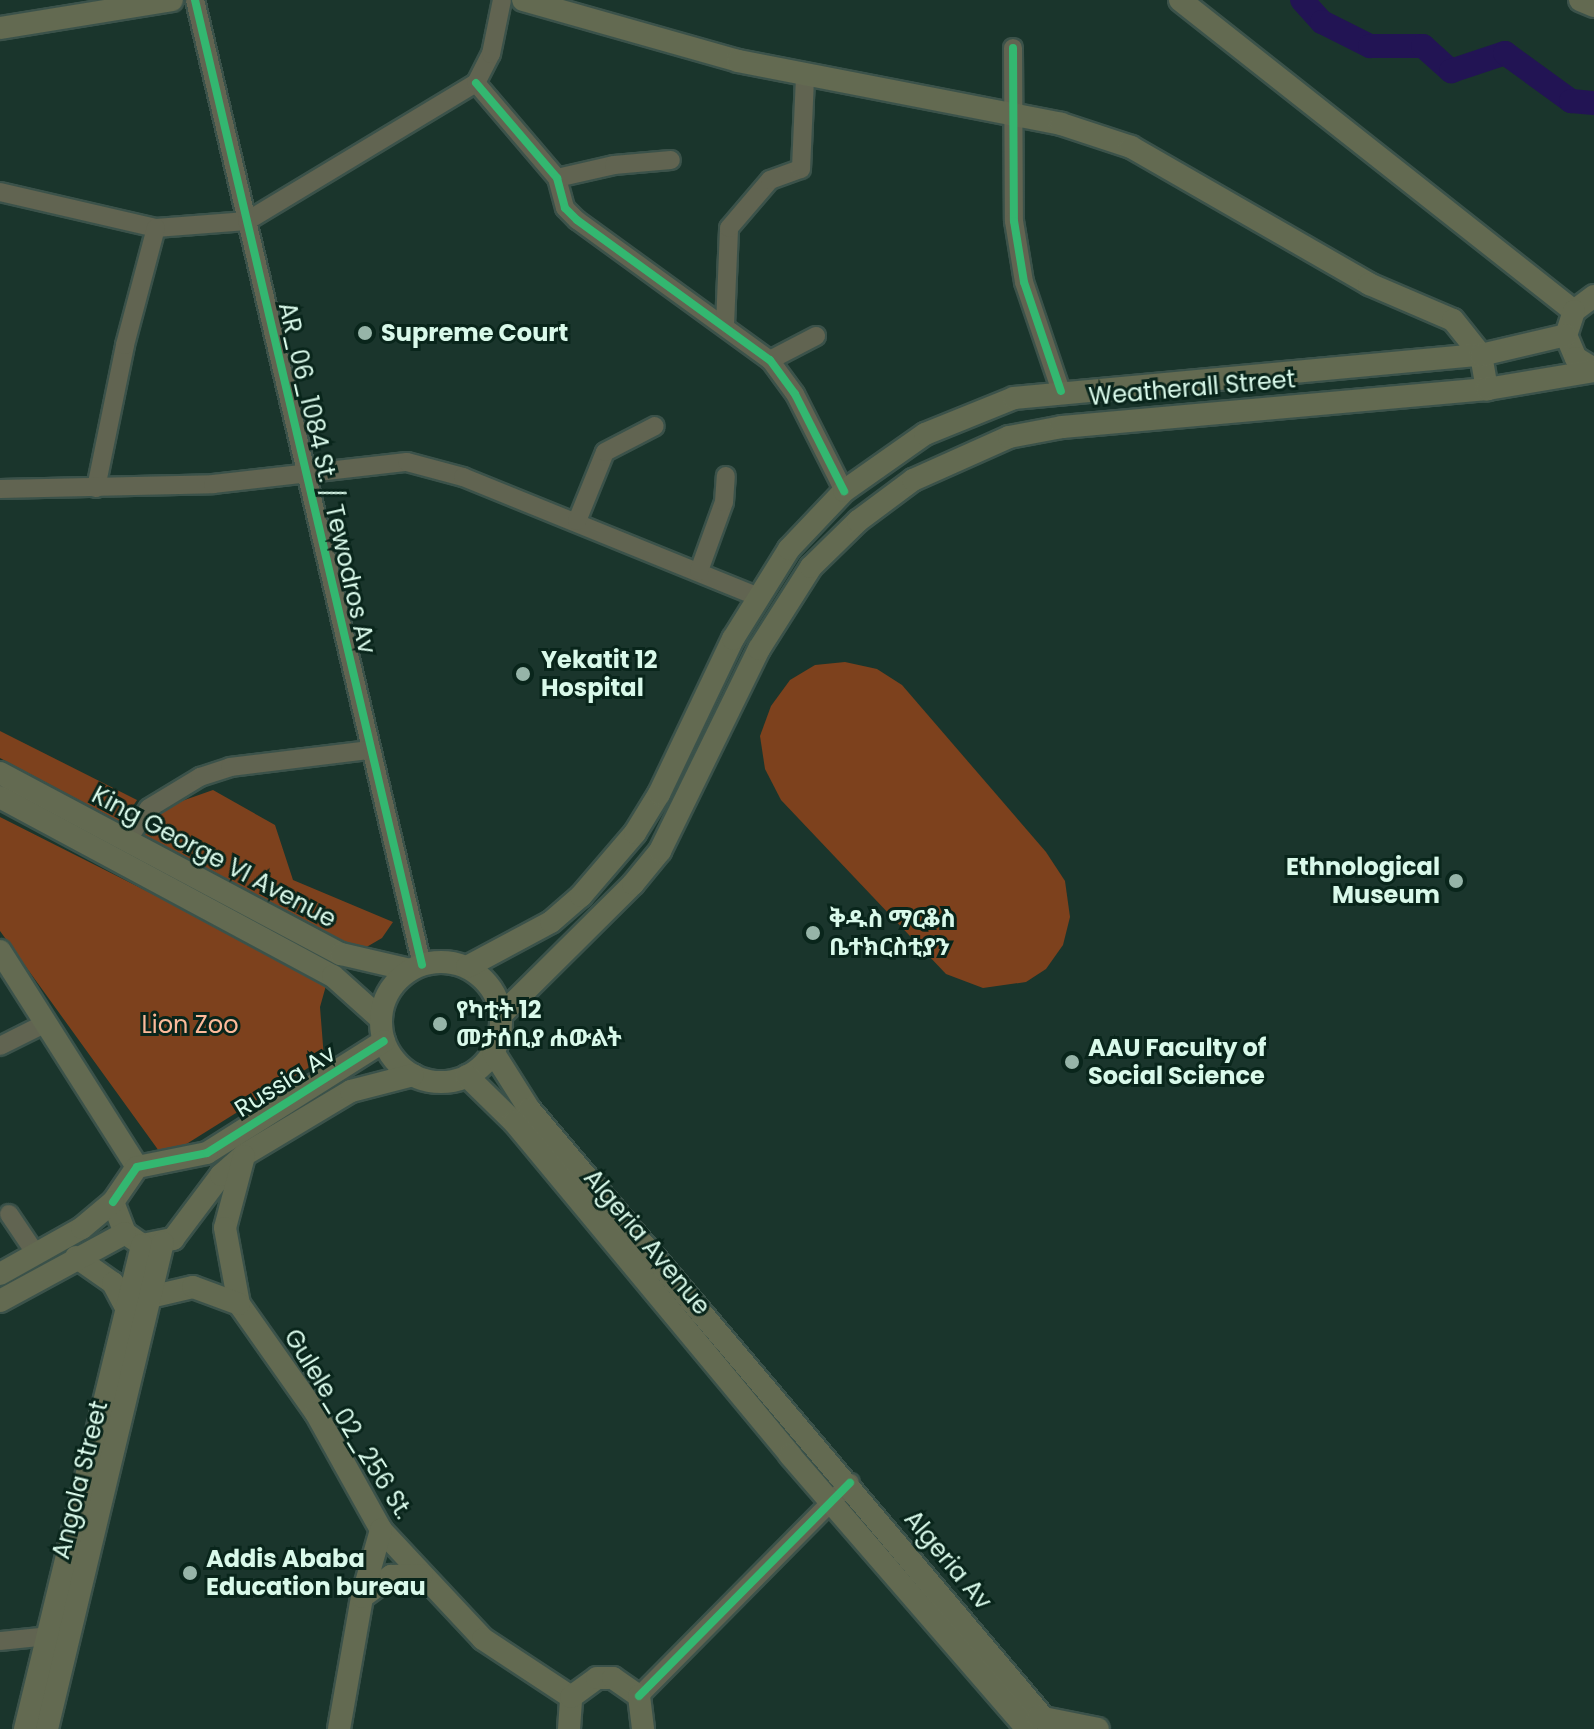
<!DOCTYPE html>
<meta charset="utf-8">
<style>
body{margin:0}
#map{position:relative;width:1594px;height:1729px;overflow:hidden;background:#1a352c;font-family:Poppins,"Noto Sans Ethiopic",sans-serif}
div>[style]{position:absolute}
.green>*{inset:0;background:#7d411d}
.river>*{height:24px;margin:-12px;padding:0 12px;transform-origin:12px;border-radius:12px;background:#221454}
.roads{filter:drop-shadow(2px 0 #3b524a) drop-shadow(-2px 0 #3b524a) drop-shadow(0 2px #3b524a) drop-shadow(0 -2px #3b524a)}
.minor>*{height:18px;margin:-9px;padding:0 9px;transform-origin:9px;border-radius:9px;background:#616451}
.major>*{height:22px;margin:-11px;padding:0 11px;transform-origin:11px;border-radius:11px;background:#636a51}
.major>.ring{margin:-11px;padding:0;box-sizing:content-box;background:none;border:22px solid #636a51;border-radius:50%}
.cycleway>*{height:8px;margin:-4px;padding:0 4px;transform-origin:4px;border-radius:4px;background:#33b770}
.dots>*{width:22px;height:22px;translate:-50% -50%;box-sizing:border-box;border:4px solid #09251b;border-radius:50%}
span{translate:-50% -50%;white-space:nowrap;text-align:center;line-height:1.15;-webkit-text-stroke:6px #09251b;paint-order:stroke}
.poi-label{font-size:24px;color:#d9f9ea;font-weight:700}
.left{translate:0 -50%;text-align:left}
.right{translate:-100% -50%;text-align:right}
.street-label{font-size:24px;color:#d9f9ea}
.park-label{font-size:24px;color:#fcba9a}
</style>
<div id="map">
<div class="green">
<i style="clip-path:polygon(845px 662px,877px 669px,902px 685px,1046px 852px,1065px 881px,1070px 917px,1063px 945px,1046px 969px,1026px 982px,983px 988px,946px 974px,781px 800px,765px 769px,760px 736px,771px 706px,790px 680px,815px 665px)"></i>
<i style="clip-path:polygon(0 731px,137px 800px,122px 823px,0 758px)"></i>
<i style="clip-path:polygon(213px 790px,275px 825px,293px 880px,393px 922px,382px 938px,358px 952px,139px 838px,159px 809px)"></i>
<i style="clip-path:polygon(0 817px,327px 982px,320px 1007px,324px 1058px,164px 1158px,0 931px)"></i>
</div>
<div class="river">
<i style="left:1302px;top:0;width:30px;rotate:48deg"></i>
<i style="left:1322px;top:22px;width:54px;rotate:26.6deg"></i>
<i style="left:1370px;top:46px;width:53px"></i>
<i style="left:1423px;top:46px;width:38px;rotate:42deg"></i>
<i style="left:1451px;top:71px;width:57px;rotate:-18.4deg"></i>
<i style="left:1505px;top:53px;width:82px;rotate:36deg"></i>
<i style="left:1571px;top:101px;width:23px;rotate:5deg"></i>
</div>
<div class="roads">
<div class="minor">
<i style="left:195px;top:0;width:991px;rotate:76.76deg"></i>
<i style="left:1013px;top:48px;width:173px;rotate:89.7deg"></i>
<i style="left:1014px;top:221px;width:62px;rotate:80.7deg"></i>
<i style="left:1024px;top:282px;width:115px;rotate:71.3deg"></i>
<i style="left:476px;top:83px;width:125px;rotate:49.5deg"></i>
<i style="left:557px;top:178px;width:31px;rotate:75deg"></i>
<i style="left:565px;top:208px;width:17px;rotate:45deg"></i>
<i style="left:577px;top:220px;width:238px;rotate:36deg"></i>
<i style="left:770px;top:360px;width:42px;rotate:53.7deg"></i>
<i style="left:795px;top:394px;width:109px;rotate:63.2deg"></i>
<i style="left:557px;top:178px;width:58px;rotate:-12.8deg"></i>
<i style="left:614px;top:165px;width:57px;rotate:-5deg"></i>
<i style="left:0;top:192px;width:160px;rotate:13deg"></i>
<i style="left:156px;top:228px;width:91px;rotate:-4.4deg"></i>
<i style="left:247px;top:221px;width:267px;rotate:-31.1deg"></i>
<i style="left:476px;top:83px;width:33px;rotate:-63deg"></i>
<i style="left:491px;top:54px;width:55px;rotate:-78.5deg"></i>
<i style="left:725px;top:325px;width:97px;rotate:-87.6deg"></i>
<i style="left:729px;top:228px;width:63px;rotate:-49.5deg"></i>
<i style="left:770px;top:180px;width:33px;rotate:-20deg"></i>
<i style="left:801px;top:169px;width:93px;rotate:-87.5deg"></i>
<i style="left:770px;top:360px;width:52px;rotate:-27.6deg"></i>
<i style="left:96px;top:488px;width:146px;rotate:-78.5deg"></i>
<i style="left:125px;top:345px;width:121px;rotate:-75.2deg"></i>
<i style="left:0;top:489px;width:213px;rotate:-1.3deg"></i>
<i style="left:213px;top:484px;width:195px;rotate:-6.5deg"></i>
<i style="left:407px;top:462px;width:58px;rotate:15deg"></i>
<i style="left:463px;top:477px;width:316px;rotate:22.1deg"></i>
<i style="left:577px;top:521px;width:74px;rotate:-67.9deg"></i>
<i style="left:605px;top:452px;width:56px;rotate:-27.5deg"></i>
<i style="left:699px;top:571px;width:73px;rotate:-70.1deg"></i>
<i style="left:724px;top:502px;width:26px;rotate:-86deg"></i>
<i style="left:128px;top:839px;width:37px;rotate:-56deg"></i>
<i style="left:149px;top:808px;width:60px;rotate:-31.3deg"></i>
<i style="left:200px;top:777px;width:32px;rotate:-18deg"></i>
<i style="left:230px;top:767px;width:139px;rotate:-7deg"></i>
<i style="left:0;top:1046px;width:51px;rotate:-26.6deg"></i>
<i style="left:9px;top:1214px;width:48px;rotate:56deg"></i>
<i style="left:0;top:1641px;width:49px;rotate:-5.8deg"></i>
<i style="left:639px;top:1696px;width:300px;rotate:-45.3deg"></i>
</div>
<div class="major">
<i style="left:523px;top:0;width:223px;rotate:15.8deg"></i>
<i style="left:738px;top:61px;width:329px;rotate:11deg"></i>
<i style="left:1061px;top:124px;width:74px;rotate:18.2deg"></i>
<i style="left:1131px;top:147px;width:275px;rotate:29.9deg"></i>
<i style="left:1369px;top:284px;width:91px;rotate:23.2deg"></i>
<i style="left:1453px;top:320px;width:45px;rotate:51.3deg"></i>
<i style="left:1481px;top:355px;width:35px;rotate:80deg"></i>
<i style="left:1180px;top:0;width:502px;rotate:38.29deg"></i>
<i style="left:1580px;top:0;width:15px;rotate:23deg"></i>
<i style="left:0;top:28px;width:174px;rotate:-9.2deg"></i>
<i style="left:1594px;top:296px;width:25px;rotate:143deg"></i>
<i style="left:1574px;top:311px;width:25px;rotate:108deg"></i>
<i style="left:1566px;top:335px;width:25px;rotate:67deg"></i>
<i style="left:1576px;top:358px;width:21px;rotate:31deg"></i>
<i style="left:0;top:773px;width:386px;rotate:28deg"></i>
<i style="left:341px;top:954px;width:71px;rotate:13.1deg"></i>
<i style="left:0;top:797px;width:378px;rotate:28.3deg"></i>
<i style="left:333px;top:976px;width:64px;rotate:41.9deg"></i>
<i style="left:0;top:951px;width:256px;rotate:57.6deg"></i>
<i class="ring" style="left:381px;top:962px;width:98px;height:98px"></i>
<i style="left:467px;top:967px;width:95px;rotate:-28.2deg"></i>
<i style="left:551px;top:922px;width:40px;rotate:-41deg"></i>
<i style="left:581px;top:896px;width:83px;rotate:-49.4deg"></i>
<i style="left:635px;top:833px;width:46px;rotate:-58.4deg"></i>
<i style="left:659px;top:794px;width:172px;rotate:-64.5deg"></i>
<i style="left:733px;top:639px;width:106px;rotate:-58.1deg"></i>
<i style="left:789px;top:549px;width:80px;rotate:-46.5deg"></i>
<i style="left:844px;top:491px;width:99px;rotate:-35.1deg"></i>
<i style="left:925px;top:434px;width:96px;rotate:-22deg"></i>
<i style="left:1014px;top:398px;width:469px;rotate:-5.3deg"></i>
<i style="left:1481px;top:355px;width:87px;rotate:-13.2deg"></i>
<i style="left:501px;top:1015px;width:186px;rotate:-44.8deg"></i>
<i style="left:633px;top:884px;width:43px;rotate:-50.7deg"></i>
<i style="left:660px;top:851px;width:225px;rotate:-63.9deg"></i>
<i style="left:759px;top:649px;width:97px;rotate:-57.6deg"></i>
<i style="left:811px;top:567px;width:66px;rotate:-44.4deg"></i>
<i style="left:858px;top:521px;width:69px;rotate:-36.7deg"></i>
<i style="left:913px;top:480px;width:105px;rotate:-24.1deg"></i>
<i style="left:1009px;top:437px;width:54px;rotate:-10.7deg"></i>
<i style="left:1062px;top:427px;width:427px;rotate:-5.1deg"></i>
<i style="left:1487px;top:389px;width:109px;rotate:-9.5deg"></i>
<i style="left:384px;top:1041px;width:209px;rotate:147.7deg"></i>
<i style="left:207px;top:1153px;width:71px;rotate:168.7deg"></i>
<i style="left:137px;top:1167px;width:42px;rotate:124.4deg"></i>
<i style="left:113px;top:1202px;width:33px;rotate:69deg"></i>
<i style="left:125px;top:1233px;width:21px;rotate:35deg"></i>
<i style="left:142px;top:1245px;width:32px;rotate:-11deg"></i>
<i style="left:173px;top:1239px;width:80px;rotate:-53.1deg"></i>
<i style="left:221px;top:1175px;width:30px;rotate:-41deg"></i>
<i style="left:244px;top:1155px;width:125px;rotate:-30.9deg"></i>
<i style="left:351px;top:1091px;width:64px;rotate:-14.5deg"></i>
<i style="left:493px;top:1052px;width:67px;rotate:57.7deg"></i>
<i style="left:529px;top:1109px;width:812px;rotate:49.8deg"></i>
<i style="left:467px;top:1076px;width:66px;rotate:44.4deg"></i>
<i style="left:514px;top:1122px;width:433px;rotate:50.3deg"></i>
<i style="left:790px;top:1455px;width:362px;rotate:49.1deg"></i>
<i style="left:244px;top:1156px;width:74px;rotate:104.8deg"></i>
<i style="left:225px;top:1228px;width:77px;rotate:79.6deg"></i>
<i style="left:239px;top:1304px;width:133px;rotate:54.8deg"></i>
<i style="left:316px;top:1413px;width:134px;rotate:60.9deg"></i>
<i style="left:381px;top:1530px;width:149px;rotate:46.9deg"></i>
<i style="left:483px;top:1639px;width:105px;rotate:33.4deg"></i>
<i style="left:76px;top:1257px;width:45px;rotate:35.1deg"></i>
<i style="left:113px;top:1283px;width:30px;rotate:62deg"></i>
<i style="left:0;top:1274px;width:94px;rotate:-29.3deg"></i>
<i style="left:82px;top:1228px;width:40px;rotate:-40deg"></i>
<i style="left:150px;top:1297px;width:44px;rotate:-13.1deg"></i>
<i style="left:193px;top:1287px;width:49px;rotate:20.3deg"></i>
<i style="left:0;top:1301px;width:142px;rotate:-28.5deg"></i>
<i style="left:362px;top:1597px;width:36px;rotate:-36deg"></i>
<i style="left:391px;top:1576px;width:31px;rotate:-2deg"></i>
<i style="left:1038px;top:1717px;width:61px;rotate:11.3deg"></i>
<i style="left:25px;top:1729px;width:498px;rotate:-76.4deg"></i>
<i style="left:47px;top:1729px;width:500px;rotate:-76.6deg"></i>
<i style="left:339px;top:1729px;width:134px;rotate:-80.1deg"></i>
<i style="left:362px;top:1597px;width:70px;rotate:-74.2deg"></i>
<i style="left:569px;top:1729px;width:32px;rotate:-86deg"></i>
<i style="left:571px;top:1697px;width:32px;rotate:-36deg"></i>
<i style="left:597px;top:1678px;width:16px"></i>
<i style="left:613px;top:1678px;width:32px;rotate:35deg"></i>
<i style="left:639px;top:1696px;width:33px;rotate:83deg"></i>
</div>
</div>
<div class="cycleway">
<i style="left:195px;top:0;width:991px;rotate:76.76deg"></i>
<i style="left:1013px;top:48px;width:173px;rotate:89.7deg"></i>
<i style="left:1014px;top:221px;width:62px;rotate:80.7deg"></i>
<i style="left:1024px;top:282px;width:115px;rotate:71.3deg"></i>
<i style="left:476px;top:83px;width:125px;rotate:49.5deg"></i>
<i style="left:557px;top:178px;width:31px;rotate:75deg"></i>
<i style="left:565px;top:208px;width:17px;rotate:45deg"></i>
<i style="left:577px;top:220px;width:238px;rotate:36deg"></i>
<i style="left:770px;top:360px;width:42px;rotate:53.7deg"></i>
<i style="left:795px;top:394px;width:109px;rotate:63.2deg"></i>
<i style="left:113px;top:1202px;width:42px;rotate:-55.6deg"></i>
<i style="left:137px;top:1167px;width:71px;rotate:-11.3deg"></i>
<i style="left:207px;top:1153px;width:209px;rotate:-32.3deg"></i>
<i style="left:639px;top:1696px;width:300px;rotate:-45.3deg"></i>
</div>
<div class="dots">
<i style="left:365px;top:333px;background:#96b4a8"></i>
<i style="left:523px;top:674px;background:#96b4a8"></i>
<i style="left:1456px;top:881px;background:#96b4a8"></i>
<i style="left:813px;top:933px;background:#96b4a8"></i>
<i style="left:440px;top:1024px;background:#96b4a8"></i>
<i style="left:1072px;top:1062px;background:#96b4a8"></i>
<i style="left:190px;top:1573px;background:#96b4a8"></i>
</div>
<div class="poi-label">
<span class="left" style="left:381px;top:333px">Supreme Court</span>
<span class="left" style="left:541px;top:674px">Yekatit 12<br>Hospital</span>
<span class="right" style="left:1440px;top:881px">Ethnological<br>Museum</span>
<span class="left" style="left:829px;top:933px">ቅዱስ ማርቆስ<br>ቤተክርስቲያን</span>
<span class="left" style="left:456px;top:1024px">የካቲት 12<br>መታሰቢያ ሐውልት</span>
<span class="left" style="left:1088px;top:1062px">AAU Faculty of<br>Social Science</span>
<span class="left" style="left:206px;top:1573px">Addis Ababa<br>Education bureau</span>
</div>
<div class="street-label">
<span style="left:1192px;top:388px;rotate:-5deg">Weatherall Street</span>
<span style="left:327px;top:478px;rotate:77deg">AR_06_1084 St. / Tewodros Av</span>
<span style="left:214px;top:857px;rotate:28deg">King George VI Avenue</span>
<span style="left:285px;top:1081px;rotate:-32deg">Russia Av</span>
<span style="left:647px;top:1242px;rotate:50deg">Algeria Avenue</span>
<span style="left:348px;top:1424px;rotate:58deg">Gulele_02_256 St.</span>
<span style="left:80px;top:1480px;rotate:-76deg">Angola Street</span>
<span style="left:948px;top:1560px;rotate:50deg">Algeria Av</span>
</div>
<div class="park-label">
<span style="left:190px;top:1025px">Lion Zoo</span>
</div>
</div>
